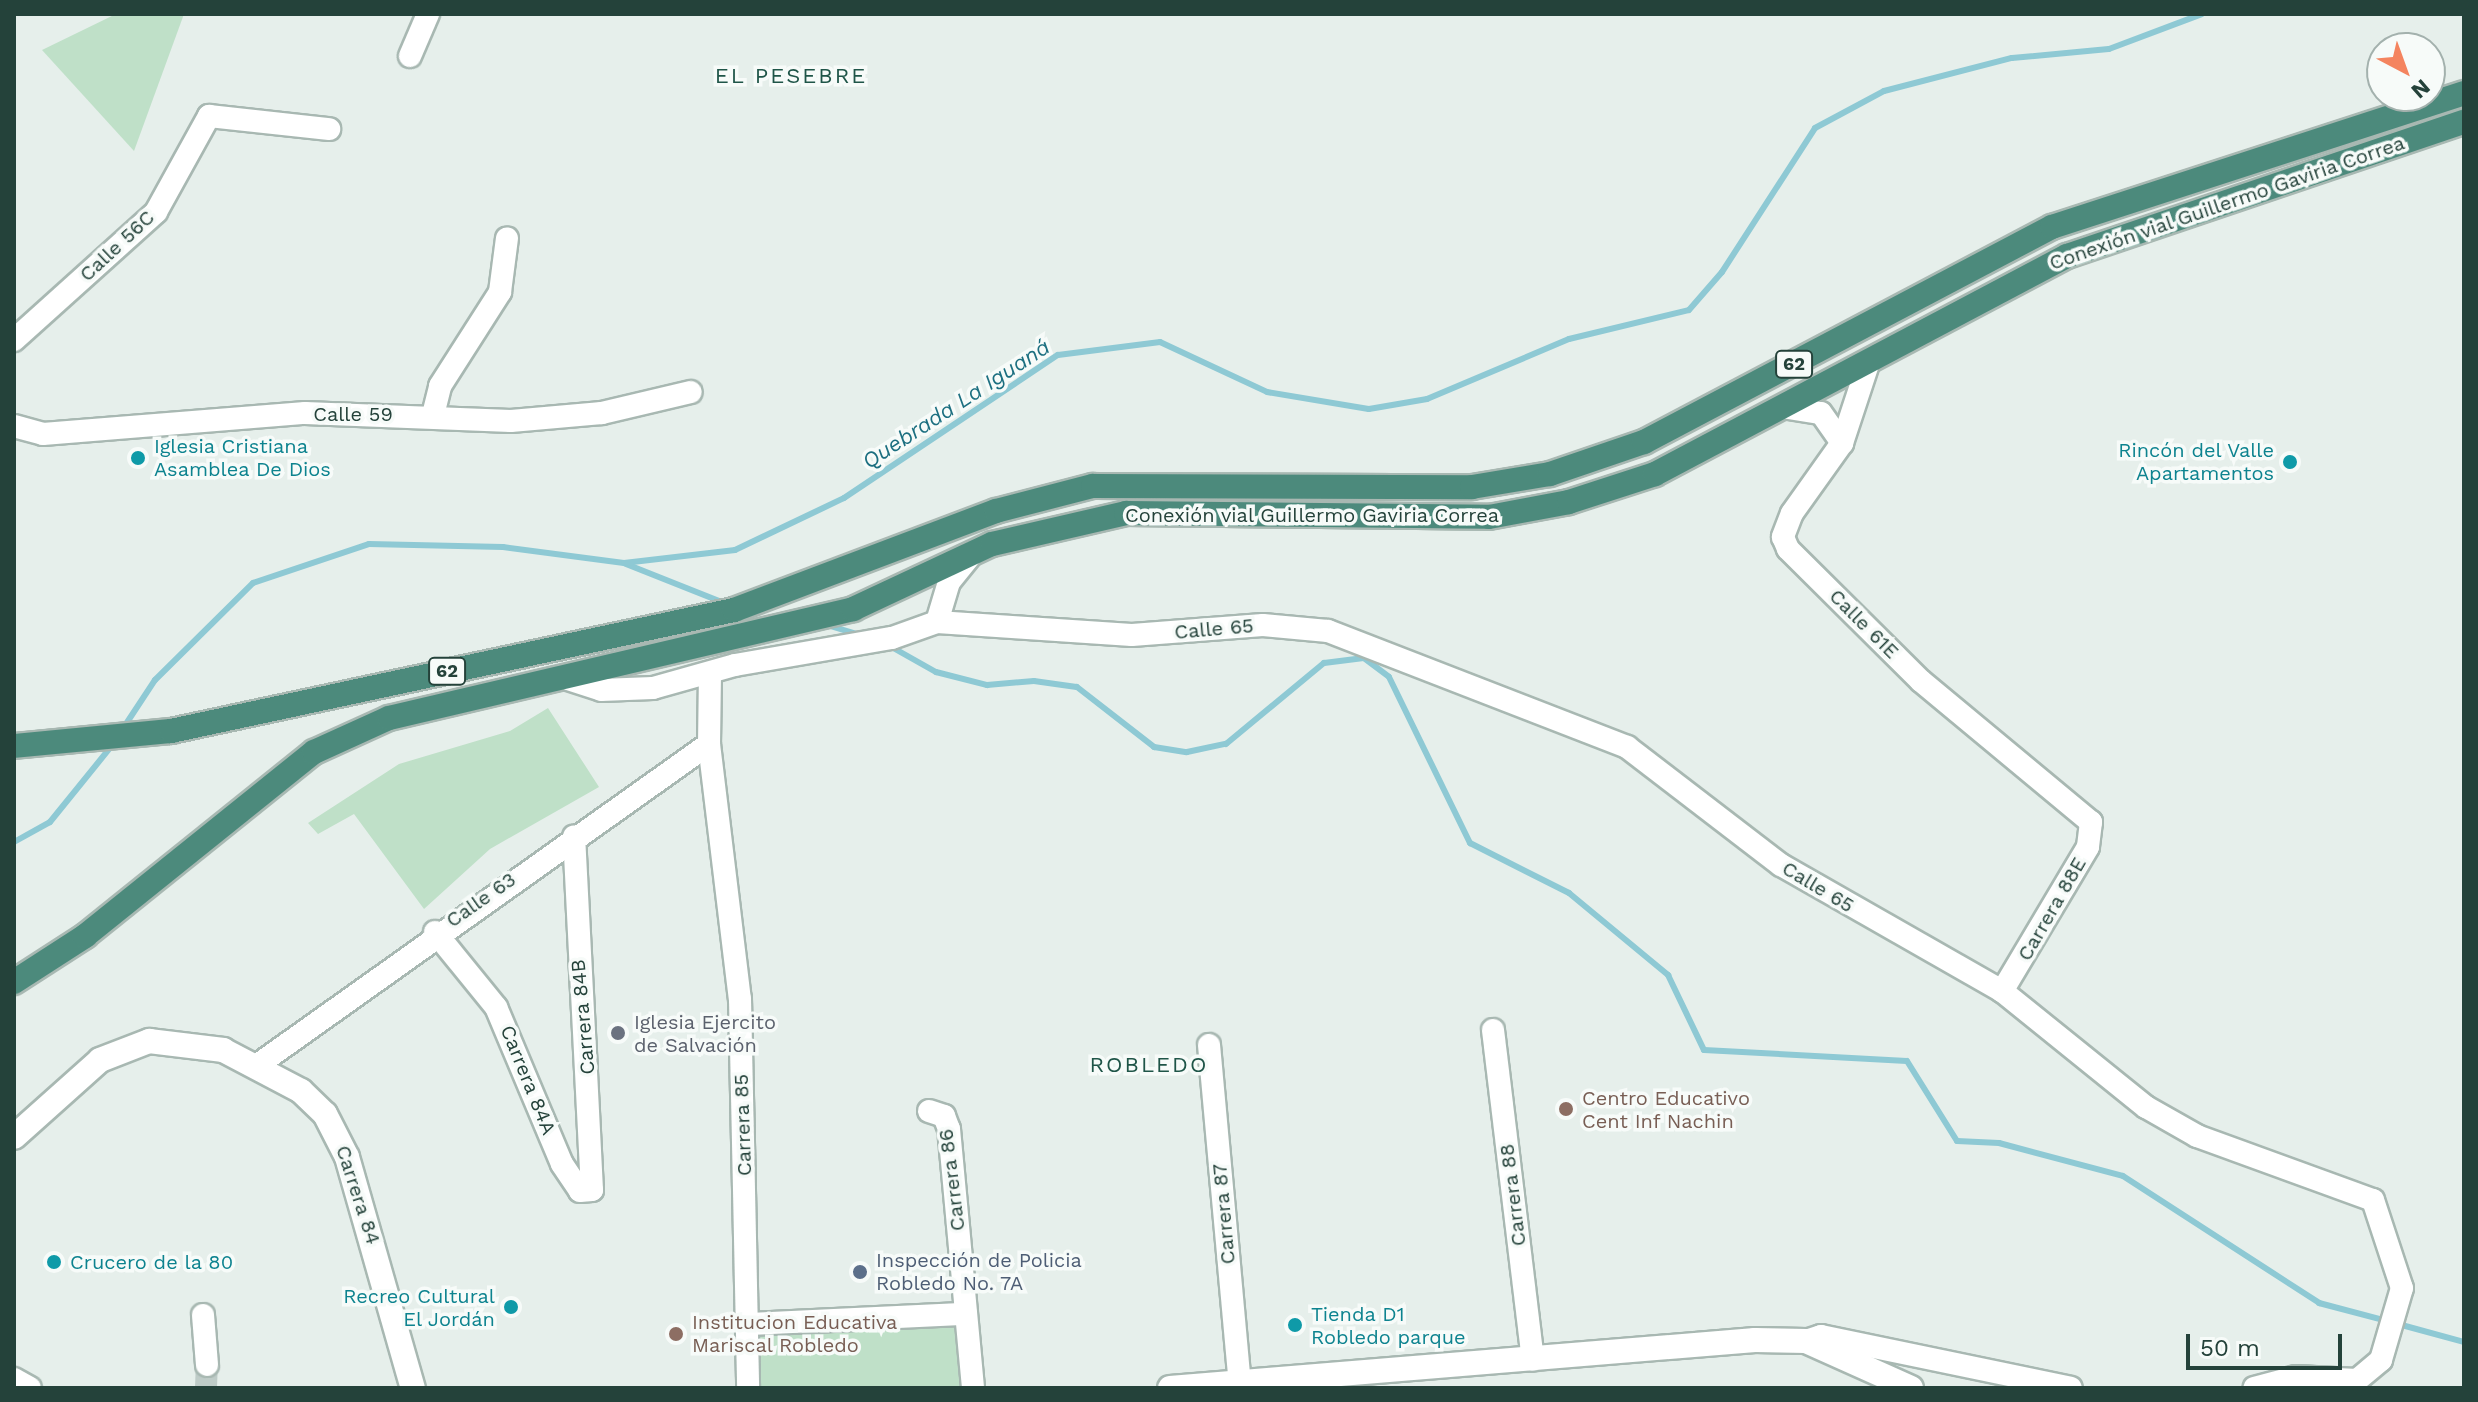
<!DOCTYPE html>
<meta charset="utf-8">
<style>
body{margin:0}
#map{position:relative;width:2478px;height:1402px;overflow:hidden;background:#e6efeb;font-family:"Work Sans",sans-serif}
div>[style]{position:absolute}
.green>*{inset:0;background:#bfe0c8}
.stream>*{height:6px;margin:-3px;padding:0 3px;transform-origin:3px;border-radius:3px;background:#8ec9d4}
.minor-tunnel>*{height:22px;margin-top:-11px;transform-origin:0;background:repeating-linear-gradient(90deg,#bfccc8 0 22px,transparent 0 33px)}
.roads{filter:drop-shadow(2px 0 #a8b8b2) drop-shadow(-2px 0 #a8b8b2) drop-shadow(0 2px #a8b8b2) drop-shadow(0 -2px #a8b8b2)}
.minor>*{height:22px;margin:-11px;padding:0 11px;transform-origin:11px;border-radius:11px;background:#fff}
.secondary>*{height:24px;margin:-12px;padding:0 12px;transform-origin:12px;border-radius:12px;background:#fff}
.trunk>*{height:24px;margin:-12px;padding:0 12px;transform-origin:12px;border-radius:12px;background:#4c8a7c}
.dots>*{width:22px;height:22px;translate:-50% -50%;box-sizing:border-box;border:4px solid #f7fbf9;border-radius:50%}
span{translate:-50% -50%;white-space:nowrap;text-align:center;line-height:1.15;-webkit-text-stroke:7px #f7fbf9;paint-order:stroke}
.shield-label span{padding:2px 6px;background:#f7fbf9;border:2px solid;border-radius:6px;-webkit-text-stroke-width:0}
.shield-label{font-size:18px;color:#24423a;font-weight:700}
.street-label{font-size:20px;color:#24423a}
.culture-label{font-size:20px;color:#0d838f}
.left{translate:0 -50%;text-align:left}
.right{translate:-100% -50%;text-align:right}
.worship-label{font-size:20px;color:#5b616d}
.education-label{font-size:20px;color:#785e54}
.service-label{font-size:20px;color:#4e5e75}
.neighbourhood-label{font-size:22px;color:#1f5548;letter-spacing:2px}
.water-label{font-size:22px;color:#1c6f80;font-style:italic}
.frame{position:absolute;inset:0;border:16px solid #24423a;pointer-events:none}
.north{position:absolute;left:2366px;top:32px;width:80px;height:80px;box-sizing:border-box;background:#f7fbf9;border:2px solid #a3b1ad;border-radius:50%;rotate:139deg;font-size:22px;font-weight:700;line-height:32px;text-align:center;color:#24423a}
.north::after{content:'';display:block;margin:auto;width:28px;height:36px;background:#f4845f;clip-path:polygon(50% 0,100% 100%,50% 72%,0 100%)}
.scale{position:absolute;left:2186px;top:1334px;width:156px;height:36px;box-sizing:border-box;border:4px solid #24423a;border-top:0;padding-left:10px;font-size:24px;line-height:28px;white-space:nowrap;color:#24423a;-webkit-text-stroke:6px #f7fbf9;paint-order:stroke}
</style>
<div id="map">
<div class="green">
<i style="clip-path:polygon(116px 14px,184px 14px,134px 151px,42px 50px)"></i>
<i style="clip-path:polygon(548px 708px,599px 787px,490px 849px,424px 909px,354px 814px,318px 834px,308px 823px,399px 764px,510px 731px)"></i>
<i style="clip-path:polygon(962px 1322px,967px 1388px,759px 1388px,756px 1334px)"></i>
</div>
<div class="stream">
<i style="left:626px;top:564px;width:105px;rotate:21.7deg"></i>
<i style="left:827px;top:625px;width:34px;rotate:17deg"></i>
<i style="left:888px;top:645px;width:55px;rotate:29.4deg"></i>
<i style="left:936px;top:672px;width:53px;rotate:14.3deg"></i>
<i style="left:987px;top:685px;width:47px;rotate:-4.9deg"></i>
<i style="left:1034px;top:681px;width:43px;rotate:7.9deg"></i>
<i style="left:1077px;top:687px;width:98px;rotate:37.9deg"></i>
<i style="left:1154px;top:747px;width:33px;rotate:9deg"></i>
<i style="left:1187px;top:752px;width:40px;rotate:-12deg"></i>
<i style="left:1226px;top:744px;width:127px;rotate:-39.6deg"></i>
<i style="left:1324px;top:663px;width:40px;rotate:-7.1deg"></i>
<i style="left:1364px;top:658px;width:31px;rotate:37deg"></i>
<i style="left:1389px;top:677px;width:185px;rotate:64deg"></i>
<i style="left:1470px;top:843px;width:111px;rotate:26.8deg"></i>
<i style="left:1569px;top:893px;width:129px;rotate:39.6deg"></i>
<i style="left:1668px;top:975px;width:83px;rotate:64.4deg"></i>
<i style="left:1704px;top:1050px;width:203px;rotate:3.1deg"></i>
<i style="left:1907px;top:1061px;width:94px;rotate:58deg"></i>
<i style="left:1957px;top:1141px;width:42px;rotate:2.7deg"></i>
<i style="left:1999px;top:1143px;width:128px;rotate:14.9deg"></i>
<i style="left:2123px;top:1176px;width:234px;rotate:32.9deg"></i>
<i style="left:2319px;top:1303px;width:70px;rotate:14.8deg"></i>
<i style="left:122px;top:730px;width:60px;rotate:-56.6deg"></i>
<i style="left:155px;top:680px;width:138px;rotate:-44.7deg"></i>
<i style="left:253px;top:583px;width:122px;rotate:-18.6deg"></i>
<i style="left:369px;top:544px;width:134px;rotate:1.3deg"></i>
<i style="left:503px;top:547px;width:122px;rotate:7.5deg"></i>
<i style="left:624px;top:563px;width:112px;rotate:-6.7deg"></i>
<i style="left:735px;top:550px;width:121px;rotate:-25.5deg"></i>
<i style="left:844px;top:498px;width:257px;rotate:-33.8deg"></i>
<i style="left:1058px;top:355px;width:103px;rotate:-7.3deg"></i>
<i style="left:1160px;top:342px;width:118px;rotate:25deg"></i>
<i style="left:1267px;top:392px;width:103px;rotate:9.5deg"></i>
<i style="left:1369px;top:409px;width:59px;rotate:-9.8deg"></i>
<i style="left:1427px;top:399px;width:154px;rotate:-22.9deg"></i>
<i style="left:1569px;top:339px;width:123px;rotate:-13.6deg"></i>
<i style="left:1689px;top:310px;width:50px;rotate:-49deg"></i>
<i style="left:1722px;top:272px;width:171px;rotate:-57.1deg"></i>
<i style="left:1815px;top:128px;width:78px;rotate:-28.2deg"></i>
<i style="left:1884px;top:91px;width:132px;rotate:-14.5deg"></i>
<i style="left:2012px;top:58px;width:97px;rotate:-5.3deg"></i>
<i style="left:2109px;top:49px;width:99px;rotate:-20.6deg"></i>
<i style="left:14px;top:842px;width:41px;rotate:-29.1deg"></i>
<i style="left:50px;top:822px;width:102px;rotate:-51deg"></i>
<i style="left:2398px;top:1324px;width:68px;rotate:15.3deg"></i>
</div>
<div class="minor-tunnel">
<i style="left:206px;top:1388px;width:23px;rotate:-88deg"></i>
</div>
<div class="roads">
<div class="minor">
<i style="left:410px;top:56px;width:46px;rotate:-66.8deg"></i>
<i style="left:14px;top:340px;width:191px;rotate:-42deg"></i>
<i style="left:156px;top:212px;width:110px;rotate:-61.1deg"></i>
<i style="left:209px;top:116px;width:121px;rotate:6.2deg"></i>
<i style="left:1868px;top:364px;width:83px;rotate:108.2deg"></i>
<i style="left:1842px;top:443px;width:86px;rotate:125.5deg"></i>
<i style="left:1792px;top:513px;width:26px;rotate:111deg"></i>
<i style="left:1783px;top:537px;width:13px;rotate:67deg"></i>
<i style="left:1788px;top:549px;width:187px;rotate:44.8deg"></i>
<i style="left:1921px;top:681px;width:221px;rotate:39.7deg"></i>
<i style="left:2091px;top:822px;width:25px;rotate:97deg"></i>
<i style="left:2088px;top:847px;width:168px;rotate:120.8deg"></i>
<i style="left:1788px;top:408px;width:33px;rotate:9deg"></i>
<i style="left:1821px;top:413px;width:37px;rotate:55deg"></i>
<i style="left:433px;top:415px;width:30px;rotate:-76deg"></i>
<i style="left:440px;top:386px;width:112px;rotate:-57.4deg"></i>
<i style="left:500px;top:292px;width:54px;rotate:-82.6deg"></i>
<i style="left:14px;top:426px;width:30px;rotate:15deg"></i>
<i style="left:43px;top:434px;width:263px;rotate:-4.6deg"></i>
<i style="left:305px;top:413px;width:206px;rotate:2.2deg"></i>
<i style="left:511px;top:421px;width:91px;rotate:-5deg"></i>
<i style="left:602px;top:413px;width:91px;rotate:-13.3deg"></i>
<i style="left:937px;top:622px;width:195px;rotate:3.8deg"></i>
<i style="left:1132px;top:635px;width:131px;rotate:-4.4deg"></i>
<i style="left:1263px;top:625px;width:65px;rotate:5.3deg"></i>
<i style="left:1328px;top:631px;width:321px;rotate:21.2deg"></i>
<i style="left:1627px;top:747px;width:194px;rotate:37.5deg"></i>
<i style="left:1781px;top:865px;width:254px;rotate:29.7deg"></i>
<i style="left:2002px;top:991px;width:185px;rotate:38.9deg"></i>
<i style="left:2146px;top:1107px;width:59px;rotate:29.6deg"></i>
<i style="left:2197px;top:1136px;width:187px;rotate:20deg"></i>
<i style="left:2373px;top:1200px;width:93px;rotate:71.8deg"></i>
<i style="left:2402px;top:1288px;width:75px;rotate:106.3deg"></i>
<i style="left:2381px;top:1360px;width:31px;rotate:140deg"></i>
<i style="left:2357px;top:1380px;width:61px;rotate:-177.2deg"></i>
<i style="left:2296px;top:1377px;width:43px;rotate:165.3deg"></i>
<i style="left:710px;top:673px;width:71px;rotate:90.8deg"></i>
<i style="left:709px;top:744px;width:257px;rotate:83.1deg"></i>
<i style="left:740px;top:999px;width:389px;rotate:88.8deg"></i>
<i style="left:568px;top:679px;width:35px;rotate:18deg"></i>
<i style="left:601px;top:690px;width:52px;rotate:-2.2deg"></i>
<i style="left:653px;top:688px;width:85px;rotate:-15.7deg"></i>
<i style="left:735px;top:665px;width:159px;rotate:-9.8deg"></i>
<i style="left:892px;top:638px;width:48px;rotate:-19.6deg"></i>
<i style="left:937px;top:622px;width:42px;rotate:-73.3deg"></i>
<i style="left:949px;top:582px;width:38px;rotate:-51deg"></i>
<i style="left:435px;top:932px;width:97px;rotate:50.9deg"></i>
<i style="left:496px;top:1007px;width:170px;rotate:67.2deg"></i>
<i style="left:562px;top:1164px;width:32px;rotate:56deg"></i>
<i style="left:580px;top:1191px;width:12px;rotate:-5deg"></i>
<i style="left:592px;top:1190px;width:354px;rotate:-92.9deg"></i>
<i style="left:1493px;top:1030px;width:332px;rotate:83.1deg"></i>
<i style="left:1209px;top:1045px;width:339px;rotate:84.8deg"></i>
<i style="left:259px;top:1064px;width:552px;rotate:-35.42deg"></i>
<i style="left:929px;top:1111px;width:16px;rotate:18deg"></i>
<i style="left:944px;top:1116px;width:14px;rotate:69deg"></i>
<i style="left:949px;top:1129px;width:260px;rotate:84.7deg"></i>
<i style="left:203px;top:1315px;width:50px;rotate:85.4deg"></i>
<i style="left:750px;top:1324px;width:216px;rotate:-2.7deg"></i>
<i style="left:1806px;top:1341px;width:16px;rotate:-18deg"></i>
<i style="left:1821px;top:1336px;width:255px;rotate:11.7deg"></i>
<i style="left:14px;top:1379px;width:18px;rotate:29deg"></i>
</div>
<div class="secondary">
<i style="left:14px;top:1137px;width:115px;rotate:-41.8deg"></i>
<i style="left:100px;top:1060px;width:53px;rotate:-21.2deg"></i>
<i style="left:149px;top:1041px;width:75px;rotate:6.9deg"></i>
<i style="left:223px;top:1050px;width:88px;rotate:27.7deg"></i>
<i style="left:301px;top:1091px;width:33px;rotate:44deg"></i>
<i style="left:325px;top:1114px;width:48px;rotate:62.9deg"></i>
<i style="left:347px;top:1157px;width:240px;rotate:74.1deg"></i>
<i style="left:1170px;top:1388px;width:587px;rotate:-4.69deg"></i>
<i style="left:1755px;top:1340px;width:51px;rotate:1.1deg"></i>
<i style="left:1806px;top:1341px;width:115px;rotate:24.1deg"></i>
</div>
<div class="trunk">
<i style="left:14px;top:746px;width:158px;rotate:-5.5deg"></i>
<i style="left:171px;top:731px;width:576px;rotate:-12.13deg"></i>
<i style="left:734px;top:610px;width:280px;rotate:-20.7deg"></i>
<i style="left:996px;top:511px;width:100px;rotate:-14.5deg"></i>
<i style="left:1093px;top:486px;width:379px;rotate:0.2deg"></i>
<i style="left:1472px;top:487px;width:79px;rotate:-9.5deg"></i>
<i style="left:1550px;top:474px;width:99px;rotate:-18.8deg"></i>
<i style="left:1644px;top:442px;width:461px;rotate:-27.8deg"></i>
<i style="left:2052px;top:227px;width:433px;rotate:-18deg"></i>
<i style="left:14px;top:982px;width:85px;rotate:-32.9deg"></i>
<i style="left:85px;top:936px;width:294px;rotate:-38.8deg"></i>
<i style="left:314px;top:752px;width:82px;rotate:-24.4deg"></i>
<i style="left:389px;top:718px;width:477px;rotate:-13.2deg"></i>
<i style="left:853px;top:609px;width:153px;rotate:-25.1deg"></i>
<i style="left:992px;top:544px;width:138px;rotate:-13deg"></i>
<i style="left:1126px;top:513px;width:363px;rotate:0.6deg"></i>
<i style="left:1489px;top:517px;width:81px;rotate:-10.6deg"></i>
<i style="left:1569px;top:502px;width:90px;rotate:-18deg"></i>
<i style="left:1655px;top:474px;width:466px;rotate:-27.9deg"></i>
<i style="left:2067px;top:256px;width:419px;rotate:-18.7deg"></i>
</div>
</div>
<div class="dots">
<i style="left:138px;top:458px;background:#0f9aa8"></i>
<i style="left:2290px;top:462px;background:#0f9aa8"></i>
<i style="left:618px;top:1033px;background:#6b7280"></i>
<i style="left:1566px;top:1109px;background:#8d6e63"></i>
<i style="left:54px;top:1262px;background:#0f9aa8"></i>
<i style="left:860px;top:1272px;background:#5c6f8a"></i>
<i style="left:511px;top:1307px;background:#0f9aa8"></i>
<i style="left:1295px;top:1325px;background:#0f9aa8"></i>
<i style="left:676px;top:1334px;background:#8d6e63"></i>
</div>
<div class="shield-label">
<span style="left:1794px;top:364px">62</span>
<span style="left:447px;top:671px">62</span>
</div>
<div class="street-label">
<span style="left:2227px;top:203px;rotate:-19deg">Conexión vial Guillermo Gaviria Correa</span>
<span style="left:117px;top:246px;rotate:-43deg">Calle 56C</span>
<span style="left:353px;top:414px">Calle 59</span>
<span style="left:1312px;top:515px">Conexión vial Guillermo Gaviria Correa</span>
<span style="left:1864px;top:624px;rotate:45deg">Calle 61E</span>
<span style="left:1214px;top:629px;rotate:-5deg">Calle 65</span>
<span style="left:1818px;top:887px;rotate:31deg">Calle 65</span>
<span style="left:481px;top:900px;rotate:-35deg">Calle 63</span>
<span style="left:2052px;top:909px;rotate:-60deg">Carrera 88E</span>
<span style="left:583px;top:1017px;rotate:-95deg">Carrera 84B</span>
<span style="left:528px;top:1080px;rotate:68deg">Carrera 84A</span>
<span style="left:743px;top:1125px;rotate:-92deg">Carrera 85</span>
<span style="left:952px;top:1180px;rotate:-97deg">Carrera 86</span>
<span style="left:358px;top:1195px;rotate:72deg">Carrera 84</span>
<span style="left:1513px;top:1195px;rotate:-97deg">Carrera 88</span>
<span style="left:1224px;top:1214px;rotate:-95deg">Carrera 87</span>
</div>
<div class="culture-label">
<span class="left" style="left:154px;top:458px">Iglesia Cristiana<br>Asamblea De Dios</span>
<span class="right" style="left:2274px;top:462px">Rincón del Valle<br>Apartamentos</span>
<span class="left" style="left:70px;top:1262px">Crucero de la 80</span>
<span class="right" style="left:495px;top:1308px">Recreo Cultural<br>El Jordán</span>
<span class="left" style="left:1311px;top:1326px">Tienda D1<br>Robledo parque</span>
</div>
<div class="worship-label">
<span class="left" style="left:634px;top:1034px">Iglesia Ejercito<br>de Salvación</span>
</div>
<div class="education-label">
<span class="left" style="left:1582px;top:1110px">Centro Educativo<br>Cent Inf Nachin</span>
<span class="left" style="left:692px;top:1334px">Institucion Educativa<br>Mariscal Robledo</span>
</div>
<div class="service-label">
<span class="left" style="left:876px;top:1272px">Inspección de Policia<br>Robledo No. 7A</span>
</div>
<div class="neighbourhood-label">
<span style="left:791px;top:76px">EL PESEBRE</span>
<span style="left:1149px;top:1065px">ROBLEDO</span>
</div>
<div class="water-label">
<span style="left:956px;top:404px;rotate:-33deg">Quebrada La Iguaná</span>
</div>
<div class="frame"></div>
<div class="north">N</div>
<div class="scale">50 m</div>
</div>
